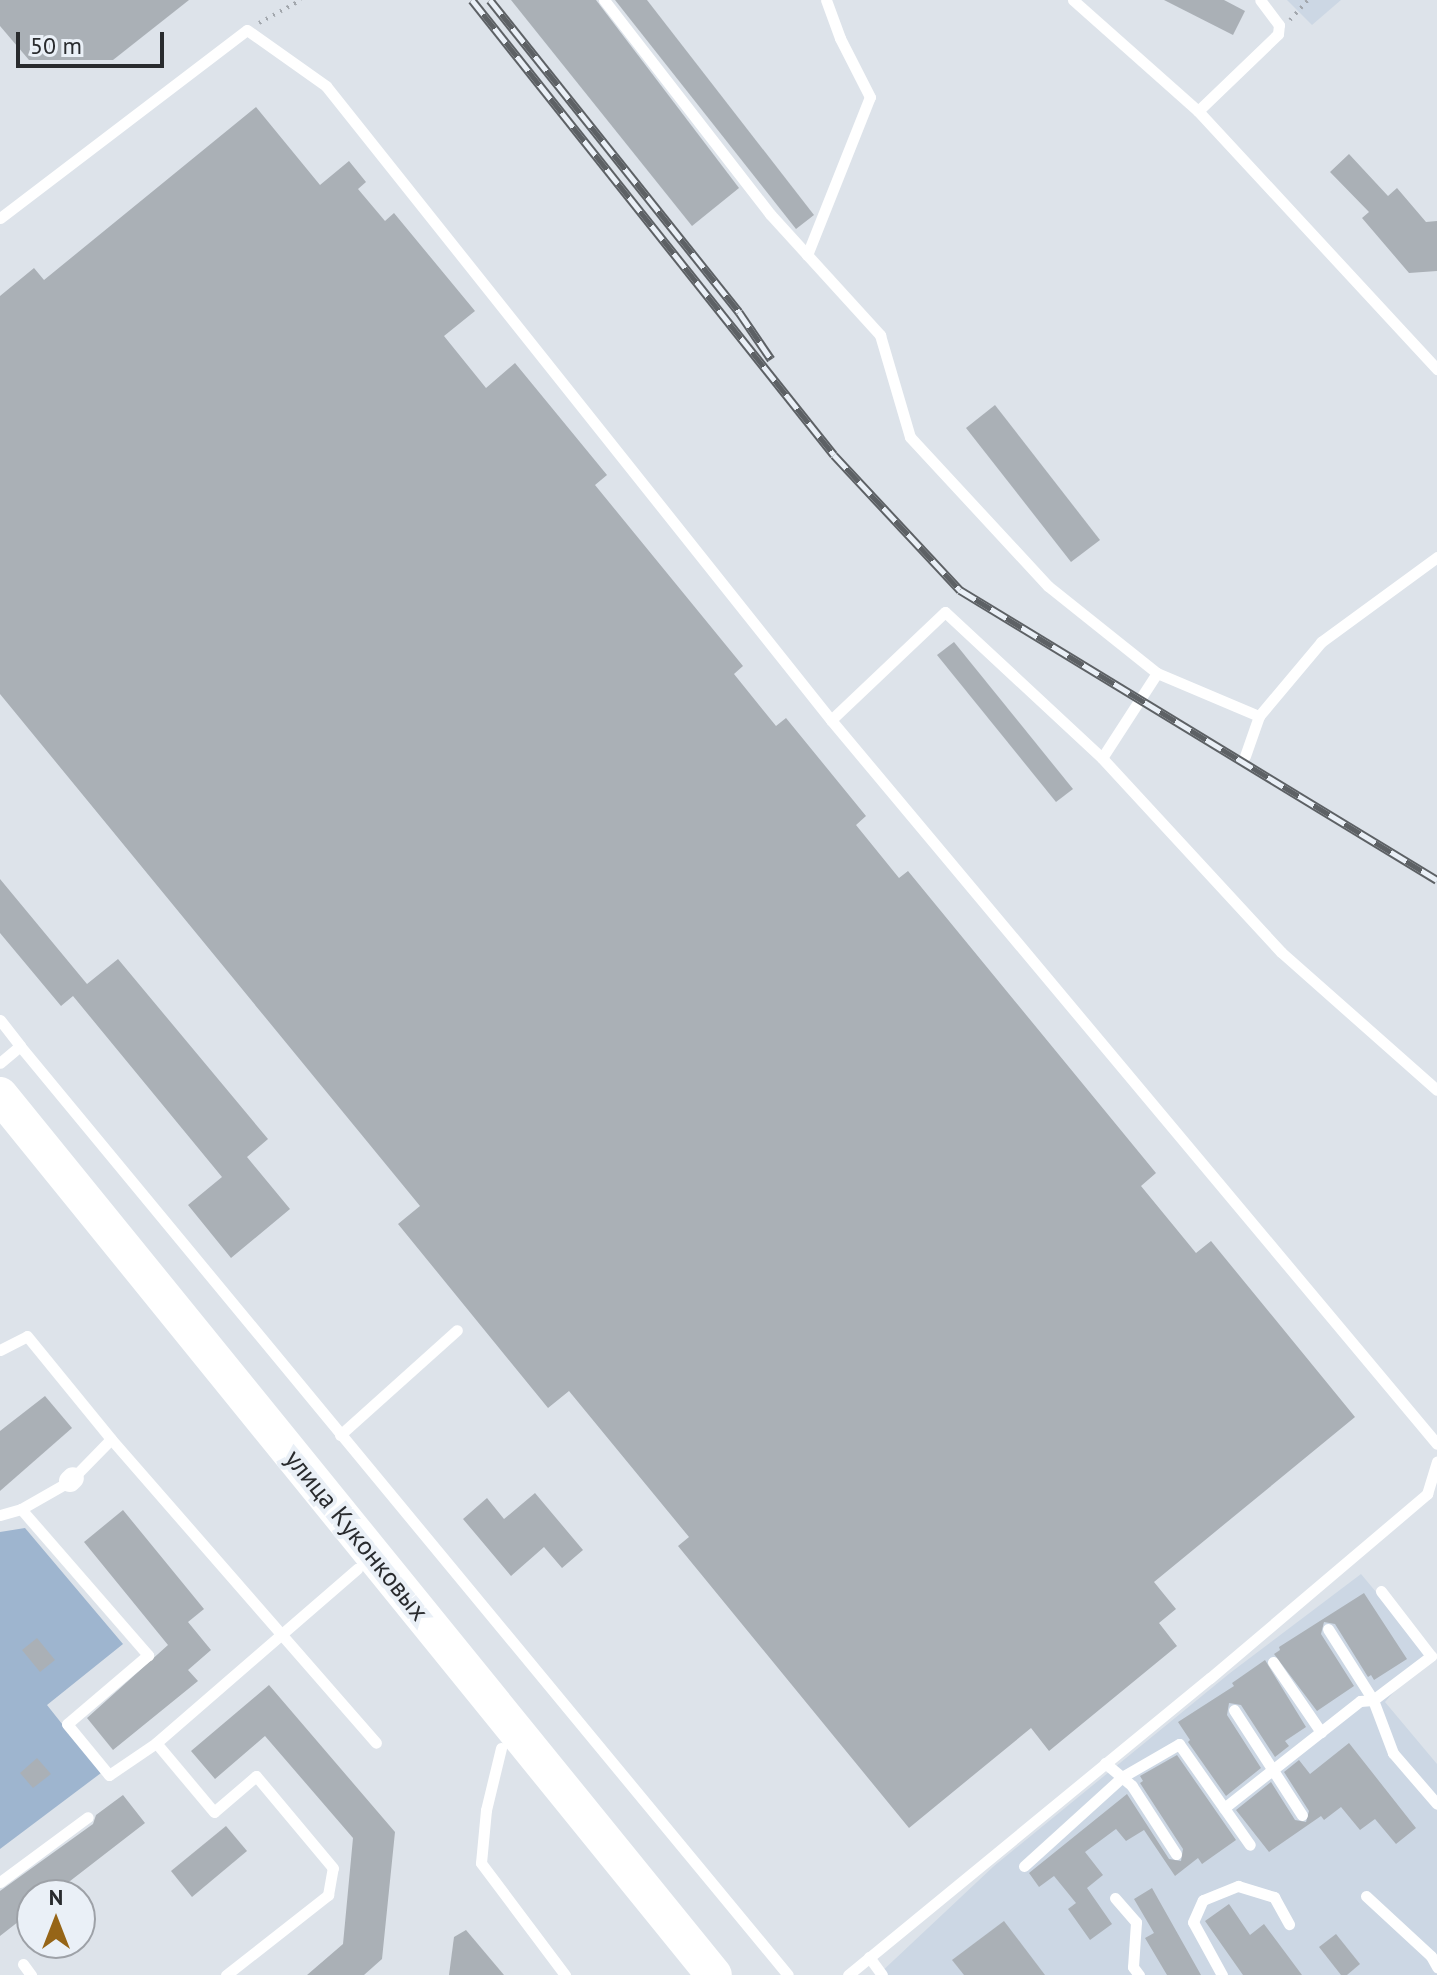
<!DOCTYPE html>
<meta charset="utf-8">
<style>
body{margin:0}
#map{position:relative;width:1437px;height:1975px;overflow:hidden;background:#dde3ea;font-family:"PT Sans",sans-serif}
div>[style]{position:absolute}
.built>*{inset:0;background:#ccd7e4}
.green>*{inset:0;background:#9eb5cf}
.building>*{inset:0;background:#aab0b6}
.path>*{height:4px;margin-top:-2px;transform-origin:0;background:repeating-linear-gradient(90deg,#a2a7ad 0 2px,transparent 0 8px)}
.lane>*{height:11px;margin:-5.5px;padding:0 5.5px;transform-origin:5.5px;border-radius:5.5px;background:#fff}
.street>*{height:22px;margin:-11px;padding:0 11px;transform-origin:11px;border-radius:11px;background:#fff}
.primary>*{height:36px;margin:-18px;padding:0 18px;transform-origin:18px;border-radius:18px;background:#fff}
.rail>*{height:9px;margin-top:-4.5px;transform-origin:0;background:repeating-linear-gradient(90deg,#eaf0f7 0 18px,#5d6165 0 36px);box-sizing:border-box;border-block:2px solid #5d6165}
span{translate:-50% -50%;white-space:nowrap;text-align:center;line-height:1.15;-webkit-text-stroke:8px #eaf0f7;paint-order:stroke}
.street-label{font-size:26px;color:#292b2e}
.north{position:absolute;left:16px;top:1879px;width:80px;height:80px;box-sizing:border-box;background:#eaf0f7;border:2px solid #9da1a7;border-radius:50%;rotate:0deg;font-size:22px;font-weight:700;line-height:32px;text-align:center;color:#292b2e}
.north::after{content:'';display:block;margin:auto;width:28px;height:36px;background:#966517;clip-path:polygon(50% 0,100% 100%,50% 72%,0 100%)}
.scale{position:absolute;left:16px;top:32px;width:148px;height:36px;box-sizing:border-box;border:4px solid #292b2e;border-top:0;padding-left:10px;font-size:24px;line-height:28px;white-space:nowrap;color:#292b2e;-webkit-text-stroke:6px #eaf0f7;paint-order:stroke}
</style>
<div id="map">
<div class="built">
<i style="clip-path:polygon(1287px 0,1341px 0,1312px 25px)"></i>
<i style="clip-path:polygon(1361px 1574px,1427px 1653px,1385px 1702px,1437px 1764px,1437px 1975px,878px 1975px,994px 1866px,1230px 1673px)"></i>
</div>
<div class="green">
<i style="clip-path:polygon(25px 1528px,123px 1644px,47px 1705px,101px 1773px,0 1849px,0 1532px)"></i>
</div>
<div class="building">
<i style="clip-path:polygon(0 0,189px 0,113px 60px,29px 60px,0 26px)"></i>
<i style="clip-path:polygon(511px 0,596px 0,739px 188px,692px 226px)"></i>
<i style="clip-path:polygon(615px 0,647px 0,814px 215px,796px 229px)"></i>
<i style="clip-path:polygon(1164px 0,1224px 0,1245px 11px,1233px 35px)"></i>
<i style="clip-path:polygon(256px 107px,320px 185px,349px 161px,366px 182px,358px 189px,385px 221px,394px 213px,475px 311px,444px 336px,486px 388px,515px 363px,607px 475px,595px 485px,743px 666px,734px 674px,776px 726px,786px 718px,866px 816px,856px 825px,899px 878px,908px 871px,1156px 1173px,1141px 1186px,1196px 1253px,1211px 1241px,1355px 1417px,1154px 1582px,1176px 1609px,1159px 1623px,1177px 1646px,1049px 1751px,1031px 1728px,909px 1828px,678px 1546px,689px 1537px,569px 1391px,548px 1408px,398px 1224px,420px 1206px,0 694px,0 296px,34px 268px,44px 280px)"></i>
<i style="clip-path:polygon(1349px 154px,1388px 196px,1397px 188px,1426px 222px,1437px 221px,1437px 271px,1409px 273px,1362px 218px,1369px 212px,1330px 172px)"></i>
<i style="clip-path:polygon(995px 405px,1100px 540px,1071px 562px,966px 428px)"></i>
<i style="clip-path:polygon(954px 642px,1073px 789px,1056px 802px,937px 655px)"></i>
<i style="clip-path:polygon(0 879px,87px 984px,118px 959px,268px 1139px,247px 1157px,290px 1209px,231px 1258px,188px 1205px,222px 1177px,73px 996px,61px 1006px,0 933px)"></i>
<i style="clip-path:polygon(45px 1396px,72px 1428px,0 1491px,0 1431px)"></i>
<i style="clip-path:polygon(535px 1493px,583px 1550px,562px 1568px,544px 1547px,511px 1576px,463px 1519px,487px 1498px,504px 1519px)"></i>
<i style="clip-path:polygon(123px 1510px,204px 1609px,188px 1622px,211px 1650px,188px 1670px,198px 1681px,113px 1750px,87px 1718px,168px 1645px,84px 1542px)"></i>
<i style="clip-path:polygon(1364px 1593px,1407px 1659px,1374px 1680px,1371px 1675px,1368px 1677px,1335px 1624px,1324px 1622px,1321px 1634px,1354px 1686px,1317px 1711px,1274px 1654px,1280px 1650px,1279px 1647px)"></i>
<i style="clip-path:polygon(37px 1638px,55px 1660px,40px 1672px,22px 1650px)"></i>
<i style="clip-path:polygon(1265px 1660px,1306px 1727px,1285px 1741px,1289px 1746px,1275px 1757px,1241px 1705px,1229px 1703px,1227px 1715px,1261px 1768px,1226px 1796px,1188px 1742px,1190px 1740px,1178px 1722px,1234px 1686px,1232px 1683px)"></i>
<i style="clip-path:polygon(269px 1685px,395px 1832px,382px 1959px,364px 1975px,307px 1975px,343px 1944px,353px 1838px,265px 1736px,215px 1779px,191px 1751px)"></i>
<i style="clip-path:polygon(1349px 1743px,1416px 1828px,1396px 1844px,1375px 1819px,1360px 1830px,1341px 1807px,1324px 1820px,1321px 1816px,1269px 1852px,1236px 1810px,1271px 1782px,1295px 1820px,1306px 1822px,1309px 1811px,1284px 1772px,1299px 1760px,1310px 1774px)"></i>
<i style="clip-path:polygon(1177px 1755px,1236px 1840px,1202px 1864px,1198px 1858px,1175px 1876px,1144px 1830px,1126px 1841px,1116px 1829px,1085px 1852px,1103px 1875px,1087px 1888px,1112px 1924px,1090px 1940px,1068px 1909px,1076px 1903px,1054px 1876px,1039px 1887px,1029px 1873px,1127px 1794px,1169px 1859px,1181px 1861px,1183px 1849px,1140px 1783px,1143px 1781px,1140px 1776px)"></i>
<i style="clip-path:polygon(37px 1758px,51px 1774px,33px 1788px,20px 1773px)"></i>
<i style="clip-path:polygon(123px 1795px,145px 1823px,52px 1895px,32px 1895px,32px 1911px,0 1936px,0 1891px,93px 1824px,96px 1815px)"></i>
<i style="clip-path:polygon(226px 1826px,247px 1851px,192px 1897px,171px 1871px)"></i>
<i style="clip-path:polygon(1152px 1888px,1201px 1975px,1167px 1975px,1145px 1938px,1154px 1933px,1134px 1899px)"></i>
<i style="clip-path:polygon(1229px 1904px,1250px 1935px,1264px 1924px,1302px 1975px,1243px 1975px,1205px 1921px)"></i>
<i style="clip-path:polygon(1004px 1921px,1045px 1975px,964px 1975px,952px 1960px)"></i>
<i style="clip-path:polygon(466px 1930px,504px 1975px,449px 1975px,454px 1937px)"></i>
<i style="clip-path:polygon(1336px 1934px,1360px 1964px,1347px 1975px,1341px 1975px,1319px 1947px)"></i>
</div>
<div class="path">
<i style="left:1290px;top:20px;width:27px;rotate:-48deg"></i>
<i style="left:259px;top:23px;width:48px;rotate:-28.7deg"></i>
</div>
<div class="lane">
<i style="left:604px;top:0;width:271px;rotate:52.2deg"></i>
<i style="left:770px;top:214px;width:164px;rotate:47.7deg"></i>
<i style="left:880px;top:335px;width:106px;rotate:73.6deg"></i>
<i style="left:910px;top:437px;width:203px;rotate:47.2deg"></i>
<i style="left:1048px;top:586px;width:139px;rotate:38.6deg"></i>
<i style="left:1157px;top:673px;width:101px;rotate:122.9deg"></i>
<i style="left:1073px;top:0;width:167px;rotate:41.6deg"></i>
<i style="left:1198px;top:111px;width:352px;rotate:47.2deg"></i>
<i style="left:1198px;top:111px;width:111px;rotate:-43.9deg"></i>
<i style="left:1278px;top:34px;width:9px;rotate:-84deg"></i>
<i style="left:1279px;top:25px;width:31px;rotate:-127deg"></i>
<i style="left:0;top:218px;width:310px;rotate:-37.3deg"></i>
<i style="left:247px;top:30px;width:97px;rotate:35.3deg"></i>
<i style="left:326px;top:86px;width:811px;rotate:51.46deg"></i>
<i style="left:831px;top:720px;width:157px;rotate:-43.5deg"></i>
<i style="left:945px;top:612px;width:214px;rotate:42.9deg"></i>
<i style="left:1102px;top:758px;width:264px;rotate:47.3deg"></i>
<i style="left:1281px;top:952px;width:208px;rotate:41.5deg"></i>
<i style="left:807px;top:255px;width:170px;rotate:-68.3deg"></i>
<i style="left:870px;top:97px;width:66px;rotate:-117deg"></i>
<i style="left:840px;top:38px;width:40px;rotate:-110.2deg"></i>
<i style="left:1157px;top:673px;width:111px;rotate:22.9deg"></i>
<i style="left:831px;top:720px;width:944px;rotate:50.07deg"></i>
<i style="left:1245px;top:756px;width:42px;rotate:-70.7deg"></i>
<i style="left:1259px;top:716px;width:97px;rotate:-50deg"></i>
<i style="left:1321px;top:642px;width:144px;rotate:-36.2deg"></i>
<i style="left:0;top:1020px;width:33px;rotate:52deg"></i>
<i style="left:20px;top:1046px;width:26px;rotate:140deg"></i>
<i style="left:20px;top:1046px;width:1205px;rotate:50.42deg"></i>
<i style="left:0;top:1350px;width:30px;rotate:-27deg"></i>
<i style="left:27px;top:1336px;width:133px;rotate:50.8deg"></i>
<i style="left:111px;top:1439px;width:403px;rotate:48.9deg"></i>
<i style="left:340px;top:1435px;width:157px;rotate:-41.9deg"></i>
<i style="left:73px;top:1478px;width:54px;rotate:-45.7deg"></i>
<i style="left:21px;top:1509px;width:56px;rotate:-29.7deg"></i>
<i style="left:0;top:1515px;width:22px;rotate:-16deg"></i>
<i style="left:21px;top:1509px;width:194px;rotate:49deg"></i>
<i style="left:148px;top:1655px;width:106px;rotate:139.6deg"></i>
<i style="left:67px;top:1724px;width:66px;rotate:50.5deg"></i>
<i style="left:109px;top:1775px;width:57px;rotate:-34.2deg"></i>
<i style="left:1328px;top:1629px;width:84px;rotate:57.6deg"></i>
<i style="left:1373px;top:1700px;width:57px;rotate:69.3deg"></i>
<i style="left:1393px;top:1753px;width:67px;rotate:49.2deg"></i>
<i style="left:1273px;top:1662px;width:85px;rotate:55.6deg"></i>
<i style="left:1234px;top:1710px;width:125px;rotate:57.1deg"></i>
<i style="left:501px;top:1748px;width:64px;rotate:103.6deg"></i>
<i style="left:486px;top:1810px;width:53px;rotate:95.4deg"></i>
<i style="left:481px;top:1863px;width:140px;rotate:53.1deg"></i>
<i style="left:1105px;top:1763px;width:35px;rotate:40deg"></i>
<i style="left:1132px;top:1786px;width:81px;rotate:57.1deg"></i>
<i style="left:1224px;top:1808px;width:173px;rotate:-38.2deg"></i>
<i style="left:1360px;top:1701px;width:13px;rotate:-4deg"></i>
<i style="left:1373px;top:1700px;width:73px;rotate:-37.2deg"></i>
<i style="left:1431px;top:1656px;width:82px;rotate:-127.6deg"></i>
<i style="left:1024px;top:1866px;width:132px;rotate:-42.2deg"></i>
<i style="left:1122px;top:1777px;width:66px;rotate:-30.1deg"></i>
<i style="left:1179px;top:1744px;width:123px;rotate:54.9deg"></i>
<i style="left:0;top:1882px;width:109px;rotate:-36.5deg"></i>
<i style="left:1366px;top:1896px;width:88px;rotate:42.7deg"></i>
<i style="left:1431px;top:1956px;width:13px;rotate:61deg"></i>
<i style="left:1115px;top:1898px;width:32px;rotate:49deg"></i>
<i style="left:1136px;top:1922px;width:45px;rotate:93.8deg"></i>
<i style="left:1133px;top:1967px;width:10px;rotate:53deg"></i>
<i style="left:869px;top:1957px;width:22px;rotate:54deg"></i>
<i style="left:23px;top:1964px;width:14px;rotate:54deg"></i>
<i style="left:226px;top:1975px;width:130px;rotate:-38.1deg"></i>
<i style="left:328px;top:1895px;width:27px;rotate:-80deg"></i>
<i style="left:333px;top:1868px;width:120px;rotate:-129.9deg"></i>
<i style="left:256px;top:1776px;width:55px;rotate:139.4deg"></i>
<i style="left:214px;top:1812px;width:90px;rotate:-130deg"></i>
<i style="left:156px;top:1743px;width:266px;rotate:-40.9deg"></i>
<i style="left:848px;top:1975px;width:468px;rotate:-39.4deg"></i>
<i style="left:1210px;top:1678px;width:285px;rotate:-40.3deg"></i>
<i style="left:1427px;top:1494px;width:34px;rotate:-73deg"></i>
<i style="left:1222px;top:1975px;width:60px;rotate:-118.7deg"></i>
<i style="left:1193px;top:1922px;width:24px;rotate:-66deg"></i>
<i style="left:1203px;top:1900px;width:38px;rotate:-22deg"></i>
<i style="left:1238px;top:1886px;width:38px;rotate:17deg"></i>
<i style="left:1274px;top:1897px;width:31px;rotate:61deg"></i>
</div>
<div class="street">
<i style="left:70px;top:1481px;width:4px;rotate:-45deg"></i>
</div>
<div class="primary">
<i style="left:0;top:1095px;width:1133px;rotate:50.95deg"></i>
</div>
<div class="rail">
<i style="left:472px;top:0;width:581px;rotate:51.49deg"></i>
<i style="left:834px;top:455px;width:185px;rotate:47deg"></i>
<i style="left:960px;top:590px;width:558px;rotate:31.3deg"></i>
<i style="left:490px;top:0;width:399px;rotate:51.4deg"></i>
<i style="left:739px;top:312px;width:57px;rotate:55.8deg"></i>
</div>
<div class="street-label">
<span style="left:357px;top:1535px;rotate:51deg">улица Куконковых</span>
</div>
<div class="north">N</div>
<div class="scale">50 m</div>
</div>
